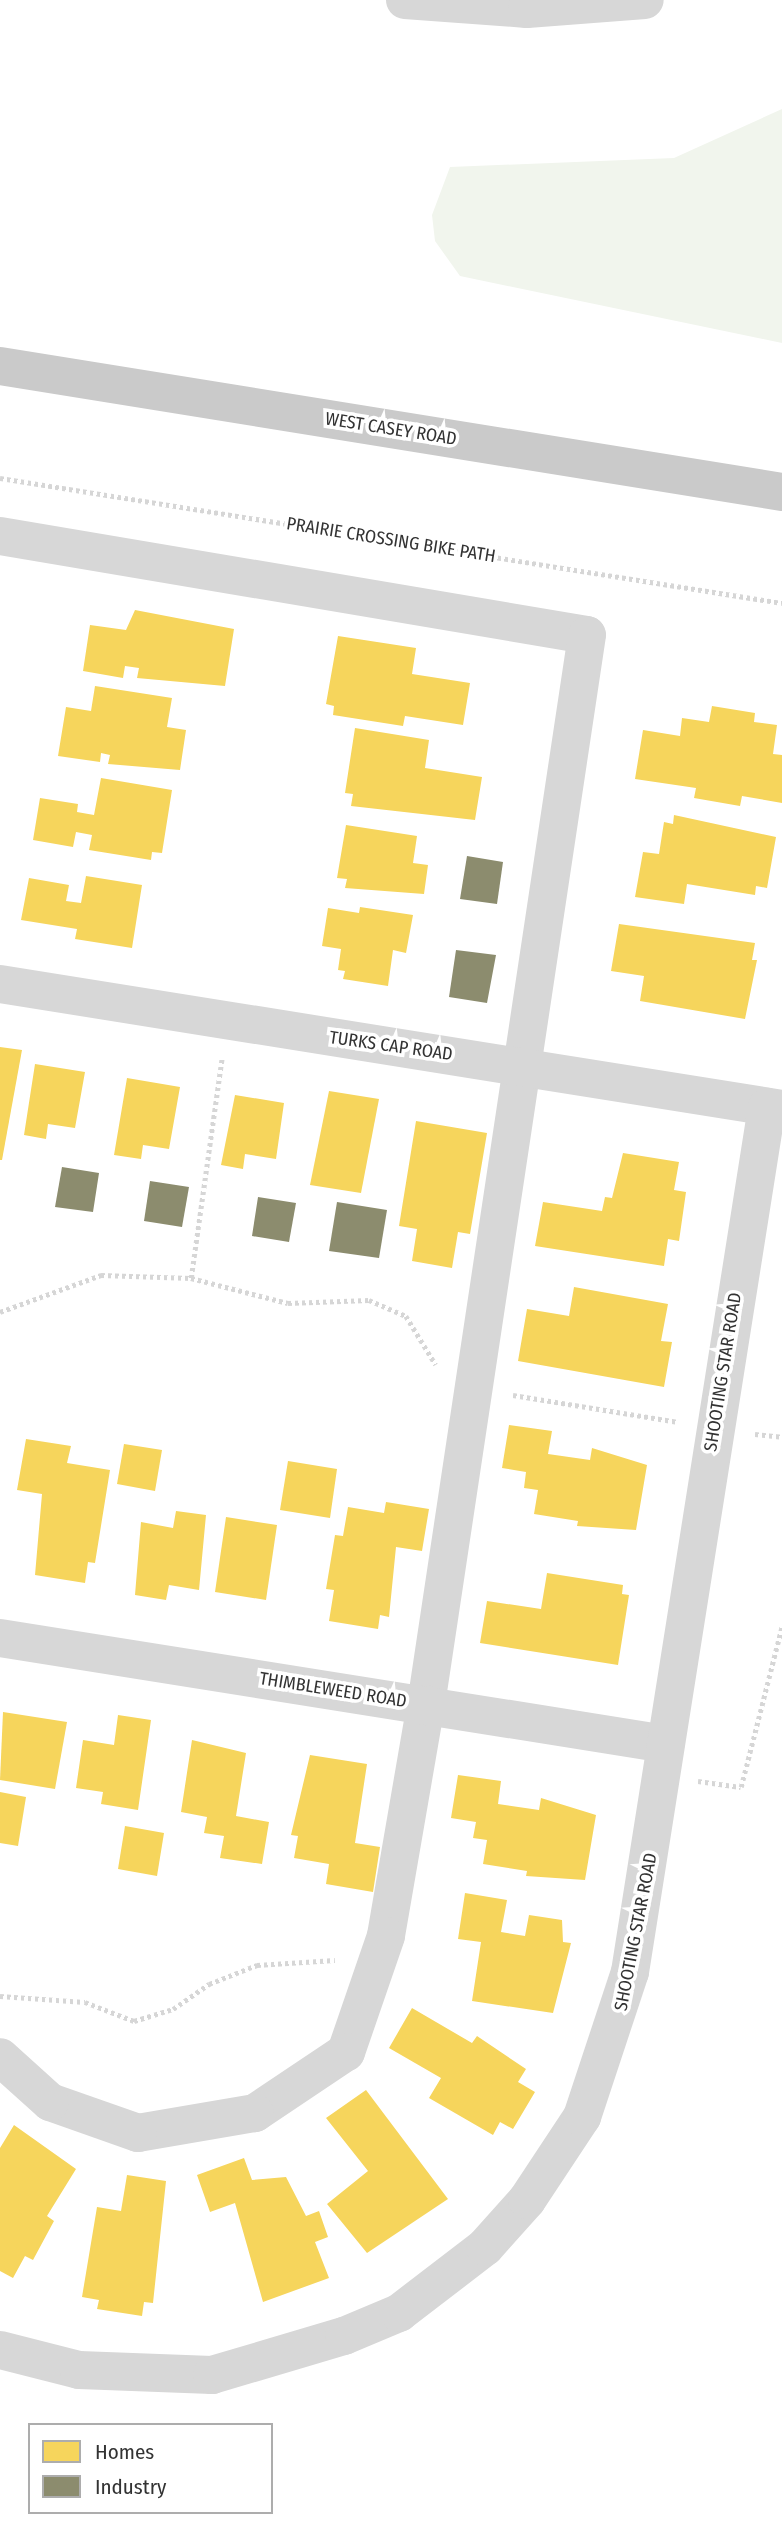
<!DOCTYPE html>
<style>
body{margin:0}
#map{position:relative;width:782px;height:2542px;overflow:hidden;background:#fff;font-family:"Fira Sans Condensed",sans-serif}
div>[style]{position:absolute}
.green>*{inset:0;background:#f1f5ed}
.homes>*{inset:0;background:#f6d55c}
.industry>*{inset:0;background:#8c8c6e}
.path>*{height:4.5px;margin-top:-2.25px;transform-origin:0;background:repeating-linear-gradient(90deg,#d6d6d6 0 3.5px,transparent 0 7px)}
.minor>*{height:38px;margin:-19px;padding:0 19px;transform-origin:19px;border-radius:19px;background:#d7d7d7}
.major>*{height:38px;margin:-19px;padding:0 19px;transform-origin:19px;border-radius:19px;background:#cacaca}
span{translate:-50% -50%;white-space:nowrap;text-align:center;line-height:1.15;-webkit-text-stroke:7px #fff;paint-order:stroke}
.street-label{font-size:18px;color:#333}
.legend{position:absolute;left:28px;top:2423px;width:245px;height:91px;box-sizing:border-box;background:#fff;border:2px solid #adadad;margin:0;padding:9px 12px;list-style:none;font-size:21px;color:#333}
.legend li{display:flex;align-items:center;gap:14px;height:35px}
.legend b{width:35px;border:2px solid #adadad}
</style>
<div id="map">
<div class="green">
<i style="clip-path:polygon(782px 109px,782px 343px,460px 276px,435px 241px,432px 215px,450px 167px,674px 158px)"></i>
</div>
<div class="homes">
<i style="clip-path:polygon(135px 610px,234px 629px,225px 686px,137px 678px,139px 668px,125px 666px,123px 678px,83px 671px,90px 625px,126px 630px)"></i>
<i style="clip-path:polygon(338px 636px,416px 648px,412px 674px,470px 683px,463px 725px,405px 716px,403px 726px,333px 715px,334px 706px,326px 704px)"></i>
<i style="clip-path:polygon(95px 686px,172px 698px,167px 727px,186px 730px,180px 770px,108px 764px,110px 755px,101px 753px,100px 762px,58px 756px,66px 707px,91px 711px)"></i>
<i style="clip-path:polygon(712px 706px,755px 713px,754px 722px,777px 725px,773px 754px,782px 755px,782px 803px,742px 796px,740px 806px,694px 798px,696px 788px,635px 779px,643px 730px,680px 736px,682px 718px,709px 722px)"></i>
<i style="clip-path:polygon(355px 728px,429px 740px,425px 768px,482px 777px,475px 820px,351px 806px,353px 794px,345px 793px)"></i>
<i style="clip-path:polygon(101px 778px,172px 790px,162px 853px,152px 852px,151px 860px,89px 850px,92px 835px,76px 832px,73px 847px,33px 840px,40px 798px,78px 804px,77px 812px,94px 815px)"></i>
<i style="clip-path:polygon(674px 815px,776px 837px,767px 888px,756px 886px,755px 895px,687px 884px,684px 904px,635px 897px,643px 852px,659px 854px,664px 822px,673px 824px)"></i>
<i style="clip-path:polygon(346px 825px,417px 836px,413px 863px,428px 865px,424px 894px,345px 888px,347px 879px,337px 878px)"></i>
<i style="clip-path:polygon(86px 876px,142px 885px,132px 948px,75px 939px,77px 929px,21px 920px,29px 878px,69px 885px,66px 901px,81px 903px)"></i>
<i style="clip-path:polygon(360px 907px,413px 915px,406px 953px,393px 950px,388px 986px,343px 979px,345px 971px,338px 970px,341px 949px,322px 946px,328px 908px,359px 913px)"></i>
<i style="clip-path:polygon(619px 924px,755px 943px,752px 960px,757px 960px,745px 1019px,640px 1001px,644px 976px,611px 971px)"></i>
<i style="clip-path:polygon(0 1047px,22px 1050px,2px 1160px,0 1160px)"></i>
<i style="clip-path:polygon(35px 1064px,85px 1072px,75px 1128px,48px 1124px,46px 1139px,24px 1135px)"></i>
<i style="clip-path:polygon(127px 1078px,180px 1087px,169px 1149px,143px 1145px,141px 1159px,114px 1155px)"></i>
<i style="clip-path:polygon(329px 1091px,379px 1099px,361px 1193px,310px 1185px)"></i>
<i style="clip-path:polygon(235px 1095px,284px 1103px,276px 1159px,245px 1154px,243px 1169px,221px 1165px)"></i>
<i style="clip-path:polygon(416px 1121px,487px 1133px,470px 1234px,458px 1232px,452px 1268px,412px 1261px,417px 1229px,399px 1226px)"></i>
<i style="clip-path:polygon(623px 1153px,679px 1162px,674px 1190px,686px 1192px,679px 1241px,668px 1239px,664px 1266px,535px 1246px,543px 1202px,602px 1211px,605px 1197px,612px 1198px)"></i>
<i style="clip-path:polygon(574px 1287px,668px 1304px,661px 1341px,672px 1342px,664px 1387px,518px 1361px,527px 1309px,569px 1316px)"></i>
<i style="clip-path:polygon(509px 1425px,552px 1431px,548px 1454px,590px 1460px,592px 1448px,647px 1465px,636px 1530px,577px 1526px,578px 1521px,534px 1514px,538px 1490px,524px 1488px,526px 1472px,502px 1468px)"></i>
<i style="clip-path:polygon(26px 1439px,71px 1446px,67px 1463px,110px 1470px,95px 1563px,88px 1562px,85px 1583px,35px 1575px,42px 1494px,17px 1490px)"></i>
<i style="clip-path:polygon(124px 1444px,162px 1450px,155px 1491px,117px 1484px)"></i>
<i style="clip-path:polygon(288px 1461px,337px 1469px,330px 1518px,280px 1510px)"></i>
<i style="clip-path:polygon(386px 1502px,429px 1509px,422px 1551px,396px 1547px,389px 1617px,380px 1615px,378px 1629px,329px 1621px,334px 1590px,326px 1589px,335px 1535px,343px 1536px,348px 1507px,384px 1513px)"></i>
<i style="clip-path:polygon(176px 1511px,206px 1515px,199px 1590px,169px 1585px,166px 1600px,135px 1595px,141px 1522px,173px 1528px)"></i>
<i style="clip-path:polygon(226px 1517px,277px 1525px,266px 1600px,215px 1592px)"></i>
<i style="clip-path:polygon(547px 1573px,623px 1585px,622px 1594px,629px 1595px,618px 1665px,480px 1643px,487px 1601px,541px 1609px)"></i>
<i style="clip-path:polygon(3px 1712px,67px 1722px,55px 1789px,0 1780px)"></i>
<i style="clip-path:polygon(118px 1715px,151px 1720px,138px 1810px,101px 1804px,103px 1792px,76px 1788px,83px 1740px,114px 1745px)"></i>
<i style="clip-path:polygon(192px 1740px,246px 1753px,236px 1816px,269px 1822px,262px 1864px,220px 1858px,224px 1836px,204px 1833px,207px 1817px,181px 1812px)"></i>
<i style="clip-path:polygon(310px 1755px,367px 1764px,355px 1843px,380px 1847px,373px 1892px,326px 1884px,329px 1864px,294px 1858px,298px 1836px,291px 1835px)"></i>
<i style="clip-path:polygon(458px 1775px,501px 1781px,498px 1804px,539px 1810px,541px 1798px,596px 1815px,585px 1880px,526px 1876px,527px 1871px,483px 1864px,487px 1840px,473px 1838px,476px 1822px,451px 1818px)"></i>
<i style="clip-path:polygon(0 1792px,26px 1797px,18px 1846px,0 1843px)"></i>
<i style="clip-path:polygon(125px 1826px,164px 1833px,157px 1876px,118px 1869px)"></i>
<i style="clip-path:polygon(465px 1893px,507px 1900px,501px 1932px,525px 1936px,529px 1915px,562px 1920px,563px 1942px,571px 1943px,553px 2013px,472px 2001px,481px 1942px,458px 1939px)"></i>
<i style="clip-path:polygon(412px 2008px,472px 2043px,477px 2036px,526px 2069px,518px 2082px,535px 2092px,513px 2129px,500px 2122px,493px 2135px,429px 2098px,441px 2078px,389px 2048px)"></i>
<i style="clip-path:polygon(366px 2090px,448px 2199px,367px 2253px,327px 2204px,368px 2171px,326px 2118px)"></i>
<i style="clip-path:polygon(14px 2125px,76px 2169px,47px 2216px,54px 2221px,33px 2260px,25px 2256px,13px 2278px,0 2271px,0 2148px)"></i>
<i style="clip-path:polygon(244px 2158px,252px 2180px,286px 2177px,306px 2216px,319px 2211px,328px 2237px,315px 2242px,329px 2278px,263px 2302px,235px 2203px,210px 2212px,197px 2175px)"></i>
<i style="clip-path:polygon(127px 2175px,166px 2181px,153px 2303px,144px 2302px,142px 2316px,97px 2309px,99px 2300px,82px 2297px,97px 2207px,121px 2211px)"></i>
</div>
<div class="industry">
<i style="clip-path:polygon(467px 856px,503px 862px,497px 904px,460px 899px)"></i>
<i style="clip-path:polygon(456px 950px,496px 955px,487px 1003px,449px 997px)"></i>
<i style="clip-path:polygon(62px 1167px,99px 1173px,93px 1212px,55px 1207px)"></i>
<i style="clip-path:polygon(150px 1181px,189px 1187px,182px 1227px,144px 1221px)"></i>
<i style="clip-path:polygon(258px 1197px,296px 1203px,289px 1242px,252px 1236px)"></i>
<i style="clip-path:polygon(337px 1202px,387px 1210px,379px 1258px,329px 1251px)"></i>
</div>
<div class="path">
<i style="left:0;top:478px;width:792px;rotate:9.08deg"></i>
<i style="left:191px;top:1278px;width:223px;rotate:-82deg"></i>
<i style="left:0;top:1312px;width:108px;rotate:-20.1deg"></i>
<i style="left:101px;top:1275px;width:90px;rotate:1.9deg"></i>
<i style="left:191px;top:1278px;width:100px;rotate:14.5deg"></i>
<i style="left:288px;top:1303px;width:81px;rotate:-2.1deg"></i>
<i style="left:369px;top:1300px;width:40px;rotate:23.4deg"></i>
<i style="left:406px;top:1316px;width:57px;rotate:58.5deg"></i>
<i style="left:513px;top:1395px;width:166px;rotate:9.3deg"></i>
<i style="left:755px;top:1434px;width:27px;rotate:6deg"></i>
<i style="left:698px;top:1781px;width:43px;rotate:7.9deg"></i>
<i style="left:741px;top:1787px;width:166px;rotate:-75.7deg"></i>
<i style="left:0;top:1996px;width:85px;rotate:4deg"></i>
<i style="left:85px;top:2002px;width:53px;rotate:21.2deg"></i>
<i style="left:134px;top:2021px;width:41px;rotate:-17.1deg"></i>
<i style="left:173px;top:2009px;width:44px;rotate:-34.8deg"></i>
<i style="left:209px;top:1984px;width:52px;rotate:-21.6deg"></i>
<i style="left:257px;top:1965px;width:78px;rotate:-3.7deg"></i>
</div>
<div class="minor">
<i style="left:405px;top:0;width:122px;rotate:4.2deg"></i>
<i style="left:527px;top:9px;width:118px;rotate:-4.4deg"></i>
<i style="left:0;top:536px;width:595px;rotate:9.57deg"></i>
<i style="left:587px;top:635px;width:1081px;rotate:98.56deg"></i>
<i style="left:426px;top:1704px;width:235px;rotate:99.8deg"></i>
<i style="left:386px;top:1936px;width:123px;rotate:109deg"></i>
<i style="left:346px;top:2052px;width:110px;rotate:146.2deg"></i>
<i style="left:255px;top:2113px;width:119px;rotate:170.3deg"></i>
<i style="left:138px;top:2133px;width:93px;rotate:-160.6deg"></i>
<i style="left:50px;top:2102px;width:67px;rotate:-138deg"></i>
<i style="left:0;top:984px;width:792px;rotate:9.08deg"></i>
<i style="left:0;top:1638px;width:674px;rotate:9.04deg"></i>
<i style="left:0;top:2350px;width:81px;rotate:14.2deg"></i>
<i style="left:79px;top:2370px;width:133px;rotate:2.2deg"></i>
<i style="left:212px;top:2375px;width:138px;rotate:-16.5deg"></i>
<i style="left:344px;top:2336px;width:60px;rotate:-22.7deg"></i>
<i style="left:399px;top:2313px;width:108px;rotate:-37.5deg"></i>
<i style="left:485px;top:2247px;width:63px;rotate:-48.2deg"></i>
<i style="left:527px;top:2200px;width:100px;rotate:-56.5deg"></i>
<i style="left:582px;top:2117px;width:153px;rotate:-71.7deg"></i>
<i style="left:630px;top:1972px;width:876px;rotate:-81deg"></i>
</div>
<div class="major">
<i style="left:0;top:366px;width:792px;rotate:9.15deg"></i>
</div>
<div class="street-label">
<span style="left:391px;top:429px;rotate:9deg">WEST CASEY ROAD</span>
<span style="left:391px;top:540px;rotate:9deg">PRAIRIE CROSSING BIKE PATH</span>
<span style="left:391px;top:1046px;rotate:8deg">TURKS CAP ROAD</span>
<span style="left:723px;top:1372px;rotate:-81deg">SHOOTING STAR ROAD</span>
<span style="left:333px;top:1690px;rotate:9deg">THIMBLEWEED ROAD</span>
<span style="left:636px;top:1932px;rotate:-79deg">SHOOTING STAR ROAD</span>
</div>
<ul class="legend">
<li><b style="height:19px;background:#f6d55c"></b>Homes</li>
<li><b style="height:19px;background:#8c8c6e"></b>Industry</li>
</ul>
</div>
